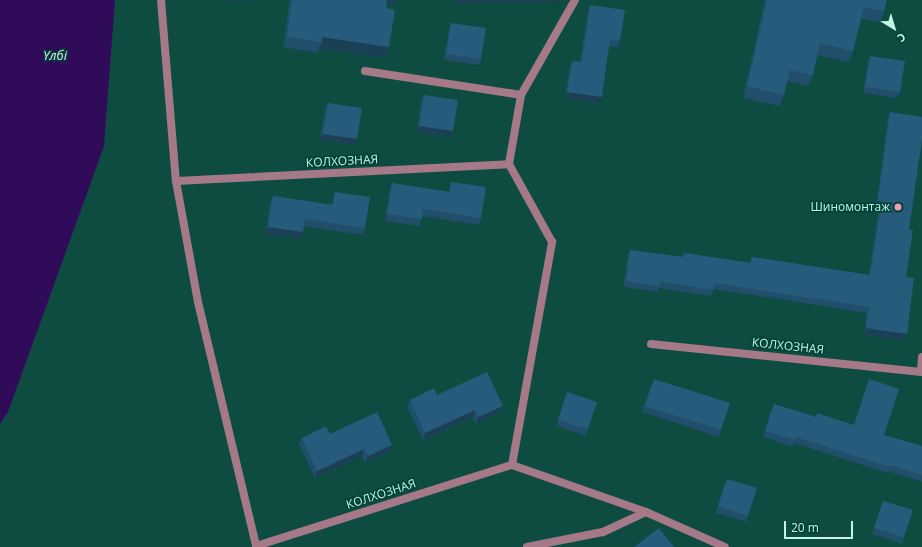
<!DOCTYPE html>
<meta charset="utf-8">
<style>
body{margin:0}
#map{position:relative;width:922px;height:547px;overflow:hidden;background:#0e4c41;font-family:"Open Sans",sans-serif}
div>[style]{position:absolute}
.water>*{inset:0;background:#300b5a}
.service>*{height:8px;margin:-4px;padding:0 4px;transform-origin:4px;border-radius:4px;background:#a57987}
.minor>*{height:8px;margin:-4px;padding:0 4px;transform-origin:4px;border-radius:4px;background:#a57987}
.wall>*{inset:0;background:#214e6a}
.shaded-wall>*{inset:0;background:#1b4056}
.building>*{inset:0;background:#265b7b}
.dots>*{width:11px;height:11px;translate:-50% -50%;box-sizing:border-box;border:2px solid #004137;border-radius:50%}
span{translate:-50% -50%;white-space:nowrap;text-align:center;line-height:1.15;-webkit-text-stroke:3px #004137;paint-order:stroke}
.street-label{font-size:12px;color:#c3f4e7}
.poi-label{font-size:12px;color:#c3f4e7}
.right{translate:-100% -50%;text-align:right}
.water-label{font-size:13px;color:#e4def5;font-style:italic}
.north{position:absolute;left:874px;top:8px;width:40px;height:40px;-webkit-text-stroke:3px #004137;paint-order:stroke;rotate:142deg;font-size:11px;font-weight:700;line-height:16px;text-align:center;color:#c3f4e7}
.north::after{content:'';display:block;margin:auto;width:14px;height:18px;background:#c3f4e7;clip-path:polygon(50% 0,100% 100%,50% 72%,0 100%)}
.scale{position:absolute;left:784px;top:521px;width:69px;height:18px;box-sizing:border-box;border:2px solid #c3f4e7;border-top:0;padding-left:5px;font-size:12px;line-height:14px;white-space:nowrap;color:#c3f4e7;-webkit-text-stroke:3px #004137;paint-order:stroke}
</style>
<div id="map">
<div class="water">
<i style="clip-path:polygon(0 0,115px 0,104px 146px,8px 412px,0 424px)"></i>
</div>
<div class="service">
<i style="left:161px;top:0;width:182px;rotate:85.3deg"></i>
<i style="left:176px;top:181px;width:123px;rotate:79.7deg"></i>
<i style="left:198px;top:302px;width:251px;rotate:76.6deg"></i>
<i style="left:256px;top:546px;width:269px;rotate:-17.6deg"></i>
<i style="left:512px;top:465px;width:142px;rotate:19.3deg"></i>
<i style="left:646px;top:512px;width:86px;rotate:23.9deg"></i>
<i style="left:365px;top:71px;width:158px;rotate:8.7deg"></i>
<i style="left:921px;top:372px;width:15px;rotate:-86deg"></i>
<i style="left:527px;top:547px;width:77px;rotate:-11.2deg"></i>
<i style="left:603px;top:532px;width:47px;rotate:-24.9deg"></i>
</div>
<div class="minor">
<i style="left:176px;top:181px;width:333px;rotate:-2.9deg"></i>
<i style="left:651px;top:344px;width:272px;rotate:5.9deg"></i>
<i style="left:512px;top:465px;width:227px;rotate:-79.8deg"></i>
<i style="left:552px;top:242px;width:89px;rotate:-118.9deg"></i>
<i style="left:509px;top:164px;width:70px;rotate:-80.1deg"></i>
<i style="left:521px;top:95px;width:109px;rotate:-60.4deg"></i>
</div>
<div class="wall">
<i style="clip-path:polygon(290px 0,396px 0,394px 4px,387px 4px,386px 8px,389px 47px,386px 58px,319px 48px,318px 53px,283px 47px)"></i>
<i style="clip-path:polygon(765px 0,887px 0,884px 11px,880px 23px,861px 18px,853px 51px,849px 62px,817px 55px,813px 75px,808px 86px,787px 81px,784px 95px,780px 106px,743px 98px)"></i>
<i style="clip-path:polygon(590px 5px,620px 41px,618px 47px,609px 46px,599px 103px,565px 98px,570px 67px,572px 61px,580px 62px,588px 11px)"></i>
<i style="clip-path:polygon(451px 23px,481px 59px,479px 65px,444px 60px,449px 29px)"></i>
<i style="clip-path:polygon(870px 56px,900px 92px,897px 98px,863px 93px,868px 62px)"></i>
<i style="clip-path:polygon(424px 95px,453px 131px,451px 137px,417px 132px,421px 101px)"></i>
<i style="clip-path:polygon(328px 103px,355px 145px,320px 140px,325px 109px)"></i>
<i style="clip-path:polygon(890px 112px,909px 230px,906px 277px,904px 340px,864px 335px,867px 313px,714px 289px,711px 296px,659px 288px,658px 292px,623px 287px,628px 256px,630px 250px,682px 257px,684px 253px,750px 263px,752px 257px,869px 275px,879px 207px,876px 207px,888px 118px)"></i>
<i style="clip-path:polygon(451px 182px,481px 218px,479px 225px,422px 216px,420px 226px,385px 221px,390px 190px,392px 183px,449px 192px)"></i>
<i style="clip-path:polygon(335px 192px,365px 228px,363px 235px,304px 226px,300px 239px,266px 234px,270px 202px,273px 196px,332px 205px,333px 198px)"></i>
<i style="clip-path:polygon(651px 385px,721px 430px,719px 437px,642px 412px)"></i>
<i style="clip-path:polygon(437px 395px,503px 406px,500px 412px,476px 424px,473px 417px,423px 440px,407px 406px,410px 400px)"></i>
<i style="clip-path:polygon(565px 399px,588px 429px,586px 436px,556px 426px)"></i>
<i style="clip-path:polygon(771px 410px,816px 417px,922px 446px,922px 482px,888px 471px,887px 473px,794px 443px,792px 447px,763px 437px)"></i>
<i style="clip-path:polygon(330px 434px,390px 451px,365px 463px,362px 456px,315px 478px,299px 444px,302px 438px)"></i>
<i style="clip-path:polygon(724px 485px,748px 516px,746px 522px,716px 513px)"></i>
<i style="clip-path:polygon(881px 507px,904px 537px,902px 544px,872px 534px)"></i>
</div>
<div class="shaded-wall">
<i style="clip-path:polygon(205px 0,278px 0,233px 1px)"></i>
<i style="clip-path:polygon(385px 0,396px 0,394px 4px,384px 4px)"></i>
<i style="clip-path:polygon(454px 0,559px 0,558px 2px,453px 3px)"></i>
<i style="clip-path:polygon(322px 37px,389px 47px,386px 58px,319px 48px,322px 42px)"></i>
<i style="clip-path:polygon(567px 92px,602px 97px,599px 103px,565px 98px)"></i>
<i style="clip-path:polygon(419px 126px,453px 131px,451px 137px,417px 132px)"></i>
<i style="clip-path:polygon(323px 134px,357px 139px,355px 145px,320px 140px)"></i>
<i style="clip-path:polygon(268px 227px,303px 232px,300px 239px,266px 234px)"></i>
<i style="clip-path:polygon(866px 328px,907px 334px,904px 340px,864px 335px)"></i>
<i style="clip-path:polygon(503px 406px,500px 412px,476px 424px,478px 417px)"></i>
<i style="clip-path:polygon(475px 410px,473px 417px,423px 440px,425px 433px)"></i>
<i style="clip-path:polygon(392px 445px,390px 451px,365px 463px,368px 456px)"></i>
<i style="clip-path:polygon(364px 449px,362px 456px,315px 478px,317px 471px)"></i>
</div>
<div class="building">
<i style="clip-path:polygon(292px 0,387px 0,386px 8px,395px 10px,389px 47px,322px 37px,322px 42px,287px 37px)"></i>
<i style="clip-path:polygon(767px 0,887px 0,884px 11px,864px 7px,853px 51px,820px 43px,813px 75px,790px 70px,784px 95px,747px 86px)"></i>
<i style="clip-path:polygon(590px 5px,625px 10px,620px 41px,610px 39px,602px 97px,567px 92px,572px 61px,582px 62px)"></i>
<i style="clip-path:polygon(451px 23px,486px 28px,481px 59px,446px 54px)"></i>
<i style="clip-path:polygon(870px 56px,905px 61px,900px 92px,865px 87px)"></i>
<i style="clip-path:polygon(424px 95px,458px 100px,453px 131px,419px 126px)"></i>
<i style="clip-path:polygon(328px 103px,362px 108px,357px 139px,323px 134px)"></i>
<i style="clip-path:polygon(890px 112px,922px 117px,922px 139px,909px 230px,913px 230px,906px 277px,914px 278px,907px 334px,866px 328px,869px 307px,714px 283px,713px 290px,661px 281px,660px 286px,626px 281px,630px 250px,683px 257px,684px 253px,751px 263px,752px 257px,870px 275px,882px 201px,878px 200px)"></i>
<i style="clip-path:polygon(451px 182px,486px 187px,481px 218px,423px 209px,422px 219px,387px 214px,392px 183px,450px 192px)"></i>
<i style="clip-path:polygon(335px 192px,370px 197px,365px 228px,305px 219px,303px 232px,268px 227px,273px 196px,333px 205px)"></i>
<i style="clip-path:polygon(487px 372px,503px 406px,478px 417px,475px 410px,425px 433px,410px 400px,434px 388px,437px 395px)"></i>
<i style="clip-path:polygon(654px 379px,730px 403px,721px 430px,645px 406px)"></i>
<i style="clip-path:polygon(869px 379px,899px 389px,884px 435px,922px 446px,922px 475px,890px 465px,889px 467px,796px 437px,795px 440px,765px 431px,774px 404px,816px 417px,817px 413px,854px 425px)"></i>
<i style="clip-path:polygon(567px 392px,597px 402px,588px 429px,558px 420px)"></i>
<i style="clip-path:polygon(377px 412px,392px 445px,368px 456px,364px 449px,317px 471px,302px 438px,326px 426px,330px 434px)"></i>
<i style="clip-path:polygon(727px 479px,757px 488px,748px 516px,718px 506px)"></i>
<i style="clip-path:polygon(883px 501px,913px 510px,904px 537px,874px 528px)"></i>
<i style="clip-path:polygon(659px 528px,674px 547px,634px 547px)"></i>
</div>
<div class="dots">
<i style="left:898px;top:207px;background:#f09ab7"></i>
</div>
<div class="street-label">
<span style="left:342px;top:161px;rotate:-3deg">КОЛХОЗНАЯ</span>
<span style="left:788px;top:346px;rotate:6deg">КОЛХОЗНАЯ</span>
<span style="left:381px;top:494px;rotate:-18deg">КОЛХОЗНАЯ</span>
</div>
<div class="poi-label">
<span class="right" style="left:890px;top:207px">Шиномонтаж</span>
</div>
<div class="water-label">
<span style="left:55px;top:55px">Үлбі</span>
</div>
<div class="north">С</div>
<div class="scale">20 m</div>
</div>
